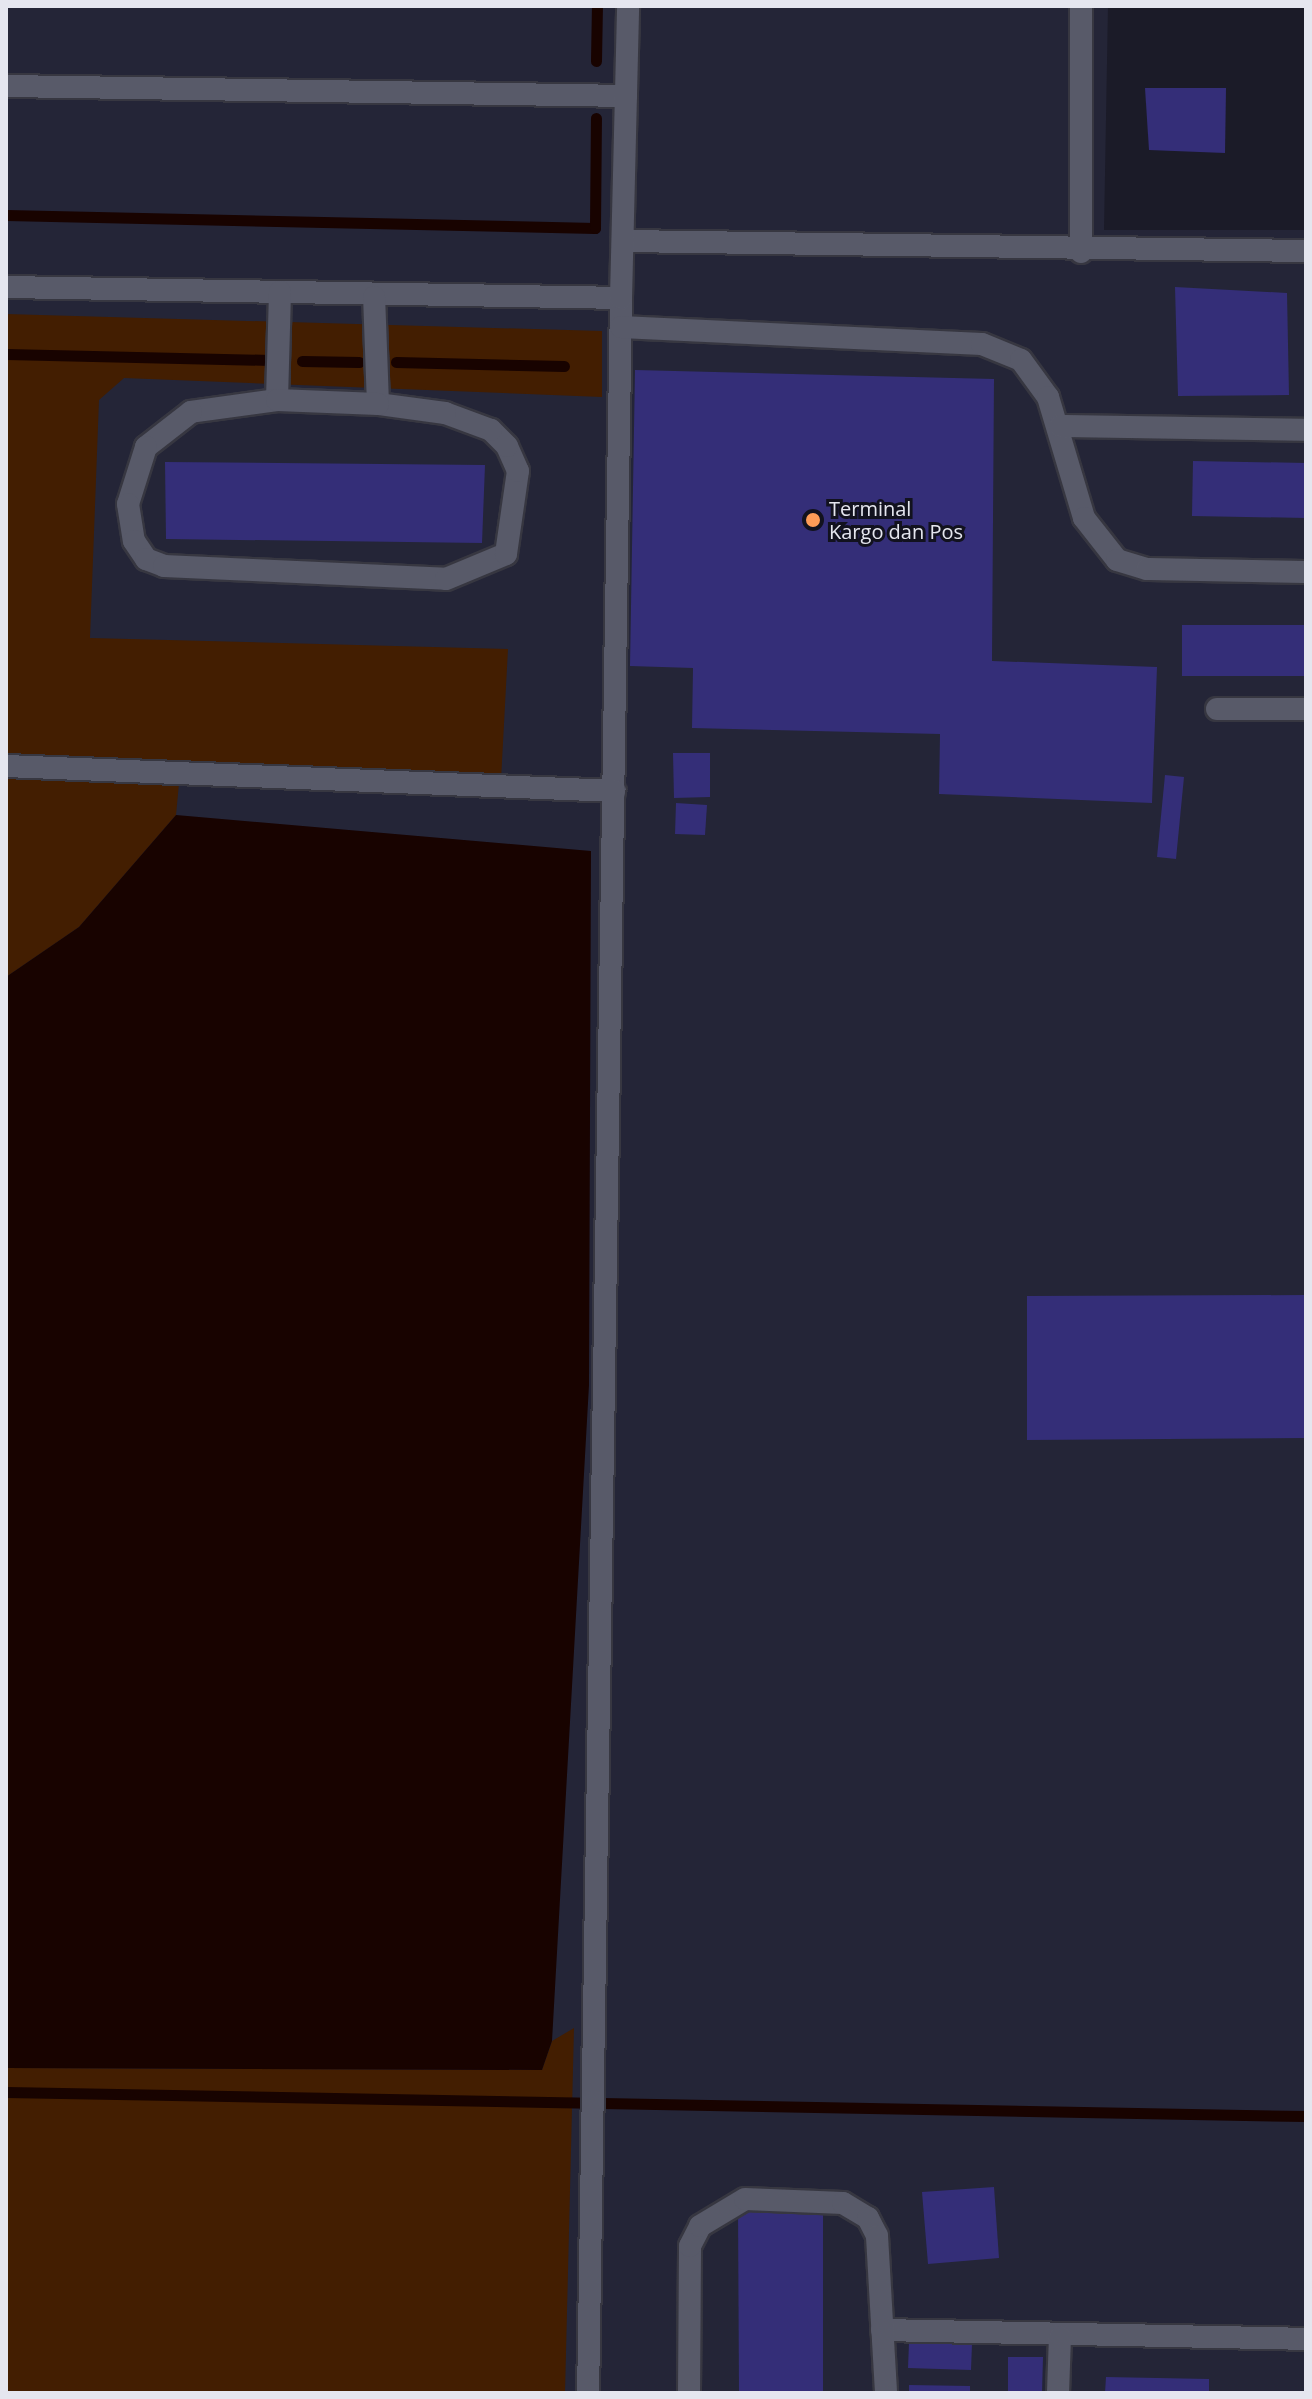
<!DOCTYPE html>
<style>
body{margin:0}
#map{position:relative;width:1312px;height:2399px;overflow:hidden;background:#1b1b28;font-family:"Open Sans",sans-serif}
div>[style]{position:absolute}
.built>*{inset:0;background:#242537}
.green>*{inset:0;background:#431e01}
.water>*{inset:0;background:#180300}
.stream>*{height:11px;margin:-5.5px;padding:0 5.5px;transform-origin:5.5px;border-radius:5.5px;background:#180300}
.building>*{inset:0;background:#342e78}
.roads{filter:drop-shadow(2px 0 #373741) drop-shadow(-2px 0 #373741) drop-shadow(0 2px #373741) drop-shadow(0 -2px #373741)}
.service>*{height:22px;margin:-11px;padding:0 11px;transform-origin:11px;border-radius:11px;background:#585a69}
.dots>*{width:22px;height:22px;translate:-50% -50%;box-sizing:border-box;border:4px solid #12121e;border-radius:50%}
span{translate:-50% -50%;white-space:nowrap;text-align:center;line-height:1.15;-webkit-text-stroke:6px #12121e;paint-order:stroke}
.poi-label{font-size:20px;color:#e5e6ef}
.left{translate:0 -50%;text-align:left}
.frame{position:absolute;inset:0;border:8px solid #e5e6ef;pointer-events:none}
</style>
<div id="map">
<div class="built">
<i style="clip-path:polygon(6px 6px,1108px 6px,1104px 230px,1306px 230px,1306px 2393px,6px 2393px)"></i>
</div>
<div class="green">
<i style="clip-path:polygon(6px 314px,602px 331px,602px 397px,124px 378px,99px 400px,90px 638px,508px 649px,501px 780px,6px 761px)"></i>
<i style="clip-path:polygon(6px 775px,179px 783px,176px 815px,79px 927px,6px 977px)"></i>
<i style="clip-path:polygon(574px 2028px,565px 2393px,6px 2393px,6px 2068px,542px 2070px,552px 2041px)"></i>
</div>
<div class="water">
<i style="clip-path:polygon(176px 815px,591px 851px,589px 1385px,552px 2041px,542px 2070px,6px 2068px,6px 977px,79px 927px)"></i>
</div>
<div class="stream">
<i style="left:596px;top:61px;width:55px;rotate:-89deg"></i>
<i style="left:6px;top:215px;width:589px;rotate:1.26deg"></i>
<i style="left:595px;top:228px;width:110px;rotate:-89.5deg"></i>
<i style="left:6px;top:354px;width:263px;rotate:1.3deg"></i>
<i style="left:302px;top:361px;width:57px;rotate:1deg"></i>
<i style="left:396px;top:362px;width:168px;rotate:1.4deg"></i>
<i style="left:6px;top:2092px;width:1300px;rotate:1.06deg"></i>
</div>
<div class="building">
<i style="clip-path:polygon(1145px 88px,1226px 88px,1225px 153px,1149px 150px)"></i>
<i style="clip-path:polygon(1175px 287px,1287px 293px,1289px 395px,1178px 396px)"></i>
<i style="clip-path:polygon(635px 370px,994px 379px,992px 661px,1157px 667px,1152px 803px,939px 794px,940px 734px,692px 728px,693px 668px,630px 666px)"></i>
<i style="clip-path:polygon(1193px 461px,1306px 463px,1306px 518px,1192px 516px)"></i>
<i style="clip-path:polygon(165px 462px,485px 465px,482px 543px,166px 539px)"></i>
<i style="clip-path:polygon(1182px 625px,1306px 625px,1306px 676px,1182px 676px)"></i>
<i style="clip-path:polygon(673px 753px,710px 753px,710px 797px,674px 798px)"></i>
<i style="clip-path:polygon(1165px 775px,1184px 777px,1176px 859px,1157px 857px)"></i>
<i style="clip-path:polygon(676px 803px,707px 805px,705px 835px,675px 834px)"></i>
<i style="clip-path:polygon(1306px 1295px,1306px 1438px,1027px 1440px,1027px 1296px)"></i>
<i style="clip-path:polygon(994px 2187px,999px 2258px,928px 2264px,922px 2192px)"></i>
<i style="clip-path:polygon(738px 2208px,823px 2208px,823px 2393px,739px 2393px)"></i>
<i style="clip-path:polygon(909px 2343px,972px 2344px,971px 2370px,908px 2368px)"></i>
<i style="clip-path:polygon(1008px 2357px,1043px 2357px,1042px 2393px,1008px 2393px)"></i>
<i style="clip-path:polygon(1106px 2377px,1209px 2379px,1209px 2393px,1105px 2393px)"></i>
<i style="clip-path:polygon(909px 2385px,970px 2386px,970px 2393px,909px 2393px)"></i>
</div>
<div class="roads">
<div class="service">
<i style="left:1081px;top:6px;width:246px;rotate:90deg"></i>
<i style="left:6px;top:86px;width:620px;rotate:0.92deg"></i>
<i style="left:624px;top:241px;width:682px;rotate:0.84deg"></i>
<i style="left:6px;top:287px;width:615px;rotate:1.02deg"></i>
<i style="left:621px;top:298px;width:2095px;rotate:90.9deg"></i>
<i style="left:280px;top:292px;width:108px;rotate:91.6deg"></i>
<i style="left:277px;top:400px;width:87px;rotate:172.1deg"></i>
<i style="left:191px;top:412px;width:57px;rotate:142.1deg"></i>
<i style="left:146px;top:447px;width:60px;rotate:107.5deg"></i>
<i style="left:128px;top:504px;width:37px;rotate:81deg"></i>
<i style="left:134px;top:541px;width:22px;rotate:56deg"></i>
<i style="left:146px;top:559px;width:19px;rotate:21deg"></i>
<i style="left:164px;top:566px;width:282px;rotate:2.6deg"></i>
<i style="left:446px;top:579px;width:65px;rotate:-22.6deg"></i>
<i style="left:506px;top:554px;width:84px;rotate:-81.8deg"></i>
<i style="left:518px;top:471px;width:27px;rotate:-114deg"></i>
<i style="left:507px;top:446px;width:23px;rotate:-135deg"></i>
<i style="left:491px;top:430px;width:49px;rotate:-159.7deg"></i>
<i style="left:445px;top:413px;width:68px;rotate:-172.3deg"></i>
<i style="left:378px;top:404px;width:107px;rotate:-92.1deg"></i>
<i style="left:621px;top:298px;width:292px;rotate:-88.6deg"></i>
<i style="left:621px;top:327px;width:361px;rotate:2.7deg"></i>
<i style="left:982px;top:344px;width:42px;rotate:22.3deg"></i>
<i style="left:1021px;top:360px;width:46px;rotate:53.9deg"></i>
<i style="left:1048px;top:397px;width:126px;rotate:73.4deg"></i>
<i style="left:1084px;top:518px;width:53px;rotate:51.8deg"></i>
<i style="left:1117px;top:560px;width:31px;rotate:17deg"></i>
<i style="left:1147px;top:569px;width:159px;rotate:1.1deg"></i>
<i style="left:277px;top:400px;width:101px;rotate:2.3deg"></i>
<i style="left:1060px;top:426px;width:246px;rotate:0.9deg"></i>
<i style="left:1217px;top:709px;width:89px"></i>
<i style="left:6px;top:766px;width:609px;rotate:2.35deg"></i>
<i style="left:882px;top:2330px;width:424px;rotate:1.2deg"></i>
<i style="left:689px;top:2393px;width:147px;rotate:-89.6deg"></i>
<i style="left:690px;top:2246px;width:22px;rotate:-63deg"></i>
<i style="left:700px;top:2226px;width:52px;rotate:-31deg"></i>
<i style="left:745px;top:2199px;width:98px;rotate:2.3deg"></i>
<i style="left:843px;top:2203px;width:29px;rotate:31deg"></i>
<i style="left:868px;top:2218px;width:20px;rotate:63deg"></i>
<i style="left:877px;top:2236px;width:157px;rotate:86.7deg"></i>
<i style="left:1058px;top:2393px;width:56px;rotate:-88deg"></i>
</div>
</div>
<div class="dots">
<i style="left:813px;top:520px;background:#fe9c57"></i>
</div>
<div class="poi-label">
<span class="left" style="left:829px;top:520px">Terminal<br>Kargo dan Pos</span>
</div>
<div class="frame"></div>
</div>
